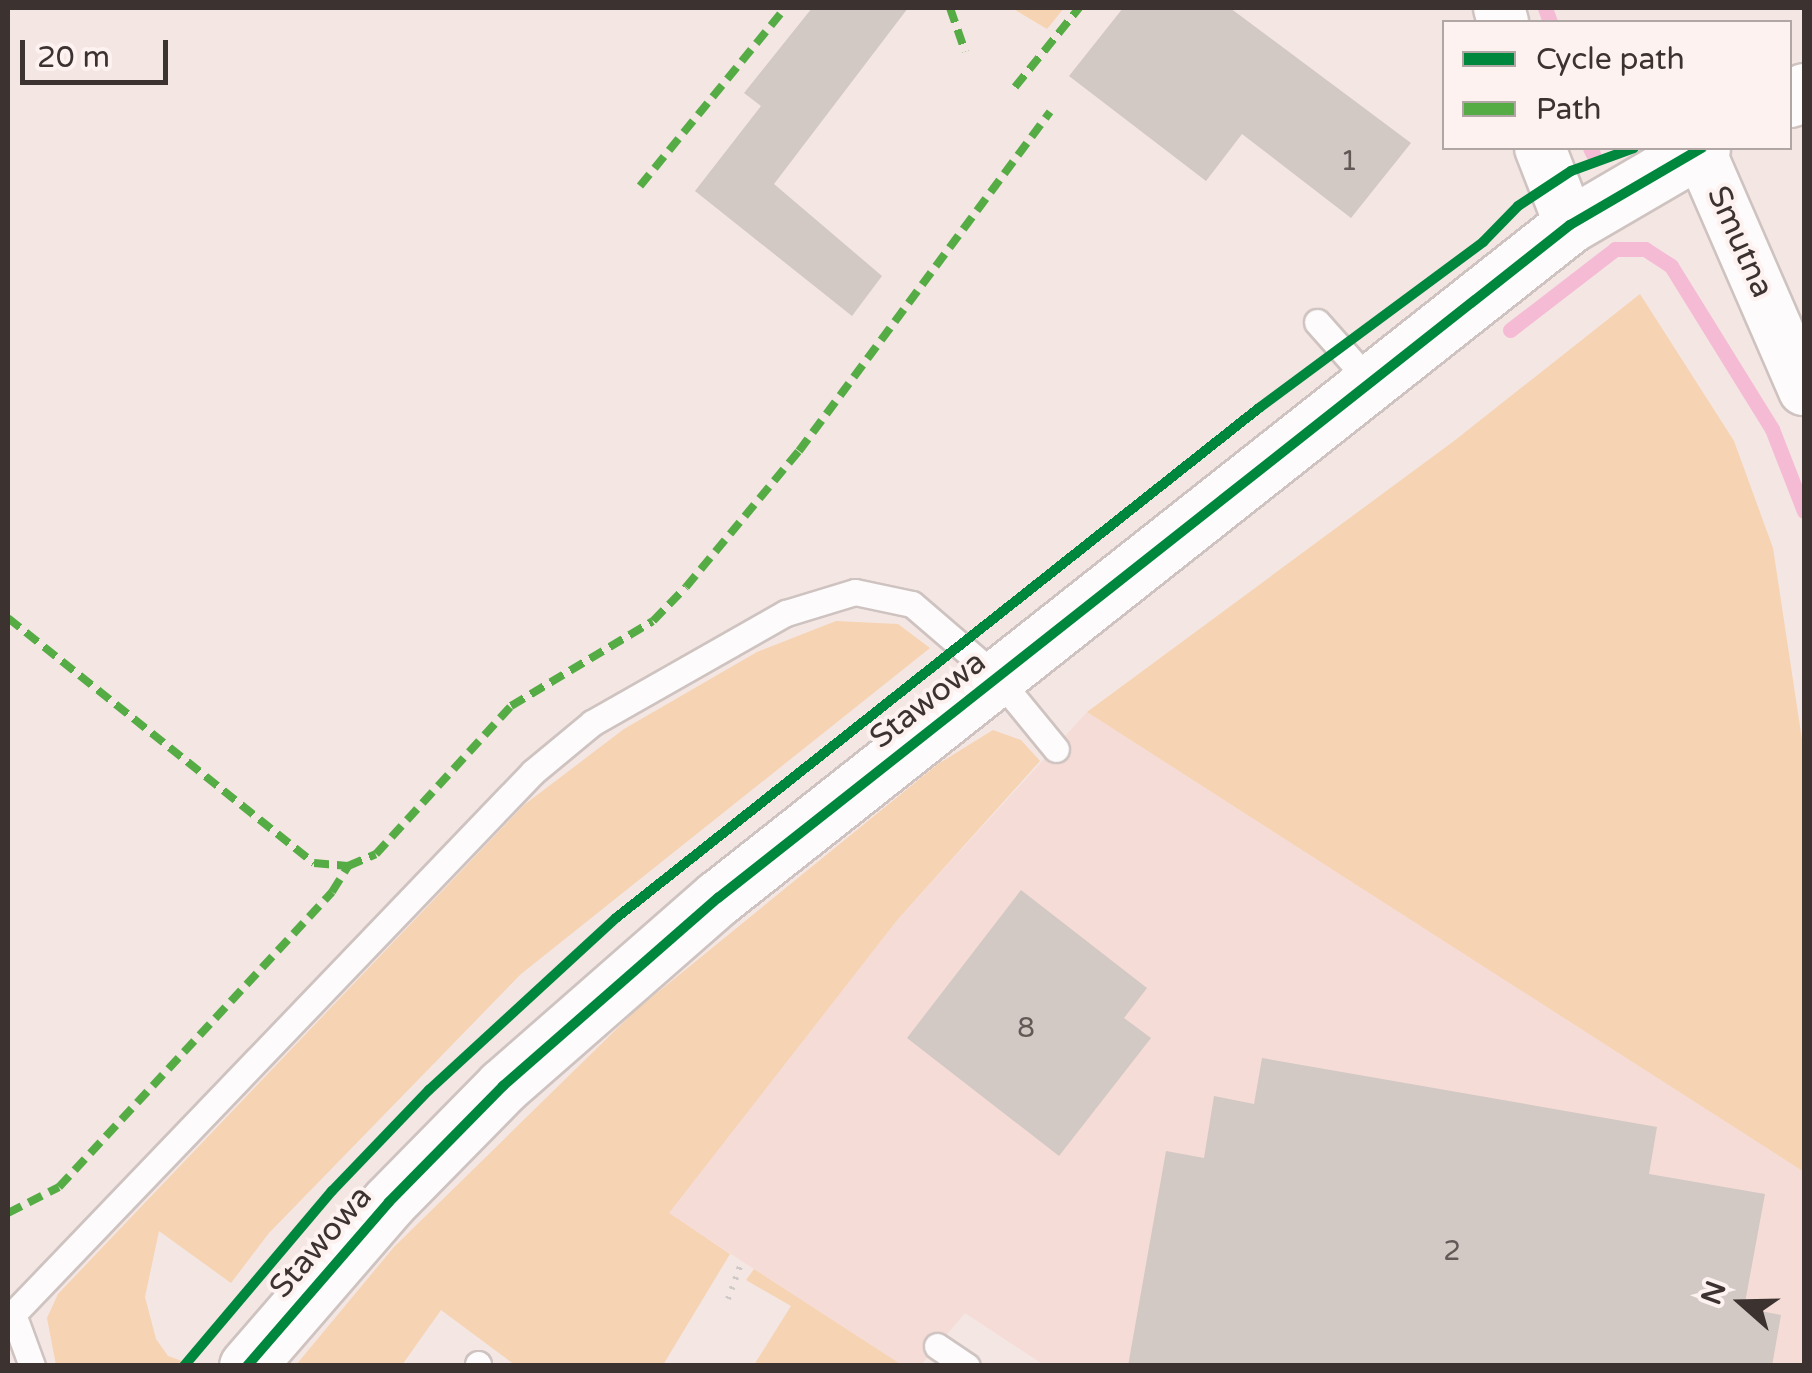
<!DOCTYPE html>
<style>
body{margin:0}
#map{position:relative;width:1812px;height:1373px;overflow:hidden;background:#f4e6e3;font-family:"Varela Round",sans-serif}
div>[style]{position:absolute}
.built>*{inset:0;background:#f5dcd7}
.green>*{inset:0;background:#f6d3b2}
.stream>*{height:15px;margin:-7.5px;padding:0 7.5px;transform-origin:7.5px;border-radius:7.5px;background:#f5bbd5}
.building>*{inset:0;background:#d2c8c4}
.path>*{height:6px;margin-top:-3px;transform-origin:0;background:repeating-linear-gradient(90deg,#cfc9c8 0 2.5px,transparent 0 10.5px)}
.roads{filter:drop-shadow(2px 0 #cec3c0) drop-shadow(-2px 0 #cec3c0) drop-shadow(0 2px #cec3c0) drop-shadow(0 -2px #cec3c0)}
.lane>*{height:25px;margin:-12.5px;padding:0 12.5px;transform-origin:12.5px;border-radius:12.5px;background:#fdfbfb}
.street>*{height:50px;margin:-25px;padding:0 25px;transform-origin:25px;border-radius:25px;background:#fdfbfb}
.secondary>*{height:55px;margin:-27.5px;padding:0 27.5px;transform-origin:27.5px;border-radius:27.5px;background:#fdfbfb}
.quiet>*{height:8px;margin-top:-4px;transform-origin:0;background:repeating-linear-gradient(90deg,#55ac45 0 15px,transparent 0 23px)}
.cycleway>*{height:10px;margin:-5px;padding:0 5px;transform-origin:5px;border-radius:5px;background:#00873e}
span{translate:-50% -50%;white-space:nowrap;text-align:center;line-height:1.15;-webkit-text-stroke:8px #fdf2f0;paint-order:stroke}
.number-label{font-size:28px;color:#625856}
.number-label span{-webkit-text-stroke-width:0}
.street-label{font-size:32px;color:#3c3331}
.frame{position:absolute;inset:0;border:10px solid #3c3331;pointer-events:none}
.legend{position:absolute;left:1442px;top:20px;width:350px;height:130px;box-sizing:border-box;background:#fdf2f0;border:2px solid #b0a6a4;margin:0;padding:12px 18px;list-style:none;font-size:30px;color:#3c3331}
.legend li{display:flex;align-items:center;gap:20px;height:50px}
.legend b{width:50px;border:2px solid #b0a6a4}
.north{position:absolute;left:1692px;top:1253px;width:100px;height:100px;-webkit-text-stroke:8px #fdf2f0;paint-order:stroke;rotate:290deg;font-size:28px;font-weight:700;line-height:40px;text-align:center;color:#3c3331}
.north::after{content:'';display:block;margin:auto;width:35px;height:45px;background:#3c3331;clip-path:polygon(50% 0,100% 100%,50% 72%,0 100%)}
.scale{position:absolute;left:20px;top:40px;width:148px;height:45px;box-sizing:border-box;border:5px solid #3c3331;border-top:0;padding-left:12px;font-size:30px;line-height:35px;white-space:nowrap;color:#3c3331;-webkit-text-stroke:8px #fdf2f0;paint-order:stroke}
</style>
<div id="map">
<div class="built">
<i style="clip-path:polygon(1087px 712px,1804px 1172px,1804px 1365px,1044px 1365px,965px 1313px,921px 1365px,902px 1365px,668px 1213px,898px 919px)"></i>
</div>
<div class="green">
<i style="clip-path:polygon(1012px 8px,1064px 8px,1047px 29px)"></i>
<i style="clip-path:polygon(1640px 294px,1734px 441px,1773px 548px,1804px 753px,1804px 1172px,1087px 712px,1454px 441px)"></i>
<i style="clip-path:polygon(836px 621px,898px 624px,930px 648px,521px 974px,269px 1233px,231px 1283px,159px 1231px,145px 1297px,156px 1339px,168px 1356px,193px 1365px,56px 1365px,47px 1318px,58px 1294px,524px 805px,624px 729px,757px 652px)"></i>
<i style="clip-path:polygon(993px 730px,1021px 740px,1040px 761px,898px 919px,669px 1213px,730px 1254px,663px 1365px,515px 1365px,441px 1310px,402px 1365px,296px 1365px,394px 1247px,636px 1010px,938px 764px)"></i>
<i style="clip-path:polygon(754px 1269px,902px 1365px,754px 1365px,791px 1306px,746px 1280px)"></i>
</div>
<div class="stream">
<i style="left:1545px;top:8px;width:15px;rotate:70deg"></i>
<i style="left:1590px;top:148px;width:7px;rotate:63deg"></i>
<i style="left:1510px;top:330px;width:133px;rotate:-37.6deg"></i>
<i style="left:1615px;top:249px;width:30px"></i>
<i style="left:1645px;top:249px;width:31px;rotate:33deg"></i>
<i style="left:1671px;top:266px;width:192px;rotate:58.2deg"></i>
<i style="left:1772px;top:429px;width:88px;rotate:68.7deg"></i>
</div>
<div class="building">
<i style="clip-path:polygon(812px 8px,908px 8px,774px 184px,882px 276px,852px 316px,695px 191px,761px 106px,744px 93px)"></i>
<i style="clip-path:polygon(1123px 8px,1230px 8px,1411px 143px,1351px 218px,1242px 134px,1206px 181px,1069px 76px)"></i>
<i style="clip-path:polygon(1021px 890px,1147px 988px,1124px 1018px,1151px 1038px,1059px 1156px,907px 1038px)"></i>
<i style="clip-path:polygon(1262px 1058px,1657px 1127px,1649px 1174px,1765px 1194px,1744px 1308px,1781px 1315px,1772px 1366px,1128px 1366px,1166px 1151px,1204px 1158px,1214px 1096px,1254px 1104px)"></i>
</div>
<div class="path">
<i style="left:728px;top:1299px;width:40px;rotate:-69.8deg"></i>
</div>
<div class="roads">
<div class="lane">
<i style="left:1317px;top:322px;width:80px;rotate:48.5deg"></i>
<i style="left:13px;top:1314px;width:751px;rotate:-46.19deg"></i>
<i style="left:533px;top:772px;width:77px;rotate:-39.7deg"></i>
<i style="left:592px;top:723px;width:223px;rotate:-29.6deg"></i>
<i style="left:786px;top:613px;width:72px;rotate:-16.9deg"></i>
<i style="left:855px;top:592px;width:58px;rotate:11.9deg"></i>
<i style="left:912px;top:604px;width:112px;rotate:40.7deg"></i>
<i style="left:997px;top:677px;width:93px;rotate:50.7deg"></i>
<i style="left:13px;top:1314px;width:55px;rotate:69.9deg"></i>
<i style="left:937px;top:1346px;width:36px;rotate:34deg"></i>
<i style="left:478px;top:1366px;width:2px;rotate:-90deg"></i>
</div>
<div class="street">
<i style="left:1499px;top:8px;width:15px;rotate:74deg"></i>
<i style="left:1540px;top:148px;width:83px;rotate:68.7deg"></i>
<i style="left:1699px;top:149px;width:263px;rotate:66.5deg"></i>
</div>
<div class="secondary">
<i style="left:1790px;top:99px;width:16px;rotate:-30deg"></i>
<i style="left:247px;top:1366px;width:217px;rotate:-49.1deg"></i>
<i style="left:389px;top:1202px;width:163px;rotate:-45.5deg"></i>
<i style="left:503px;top:1086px;width:286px;rotate:-41.2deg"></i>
<i style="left:718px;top:898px;width:1086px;rotate:-38.31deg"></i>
<i style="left:1570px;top:225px;width:153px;rotate:-30.3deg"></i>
</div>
</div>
<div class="quiet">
<i style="left:950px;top:8px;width:46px;rotate:70.8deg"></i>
<i style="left:1015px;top:87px;width:102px;rotate:-51deg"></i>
<i style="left:640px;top:186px;width:230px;rotate:-50.8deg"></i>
<i style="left:8px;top:618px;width:392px;rotate:38.7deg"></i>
<i style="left:314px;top:863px;width:34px;rotate:5deg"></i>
<i style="left:348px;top:866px;width:30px;rotate:-23deg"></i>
<i style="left:376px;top:854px;width:200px;rotate:-47.6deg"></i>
<i style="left:511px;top:706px;width:165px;rotate:-30.9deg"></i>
<i style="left:653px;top:621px;width:47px;rotate:-45.9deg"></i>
<i style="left:686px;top:587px;width:177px;rotate:-50.3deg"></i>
<i style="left:799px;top:451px;width:422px;rotate:-53.5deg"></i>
<i style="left:8px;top:1213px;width:57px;rotate:-27deg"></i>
<i style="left:59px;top:1187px;width:402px;rotate:-47.2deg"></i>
<i style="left:332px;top:892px;width:31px;rotate:-58deg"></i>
</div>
<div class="cycleway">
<i style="left:184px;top:1366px;width:229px;rotate:-49.8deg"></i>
<i style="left:332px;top:1191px;width:140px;rotate:-46.2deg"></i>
<i style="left:429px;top:1090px;width:254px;rotate:-42.6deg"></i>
<i style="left:616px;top:918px;width:821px;rotate:-38.42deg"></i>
<i style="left:1259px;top:408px;width:279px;rotate:-36.5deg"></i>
<i style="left:1483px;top:242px;width:50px;rotate:-45.8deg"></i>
<i style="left:1518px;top:206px;width:64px;rotate:-33.4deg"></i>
<i style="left:1571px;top:171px;width:67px;rotate:-20.1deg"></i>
<i style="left:247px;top:1366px;width:217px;rotate:-49.1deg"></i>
<i style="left:389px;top:1202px;width:163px;rotate:-45.5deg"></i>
<i style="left:503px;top:1086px;width:286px;rotate:-41.2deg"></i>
<i style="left:718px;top:898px;width:1086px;rotate:-38.31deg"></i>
<i style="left:1570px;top:225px;width:153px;rotate:-30.3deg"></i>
</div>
<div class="number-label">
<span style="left:1349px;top:161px">1</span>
<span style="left:1026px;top:1028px">8</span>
<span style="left:1452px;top:1251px">2</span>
</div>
<div class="street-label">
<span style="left:1740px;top:242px;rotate:66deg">Smutna</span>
<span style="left:928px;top:700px;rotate:-38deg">Stawowa</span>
<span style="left:321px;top:1242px;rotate:-49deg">Stawowa</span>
</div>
<div class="frame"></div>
<ul class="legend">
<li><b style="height:12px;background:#00873e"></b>Cycle path</li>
<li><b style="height:12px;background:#55ac45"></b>Path</li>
</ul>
<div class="north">N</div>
<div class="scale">20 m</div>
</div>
